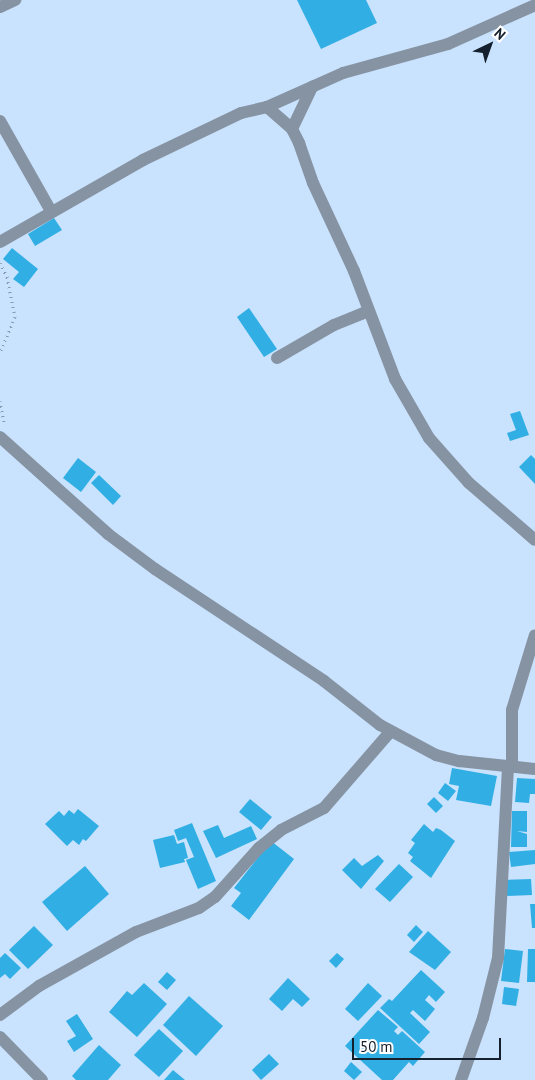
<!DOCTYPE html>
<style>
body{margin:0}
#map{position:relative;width:535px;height:1080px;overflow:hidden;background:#c9e2fe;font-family:"PT Sans",sans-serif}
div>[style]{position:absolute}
.building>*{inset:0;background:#31afe4}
.path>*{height:3px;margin-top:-1.5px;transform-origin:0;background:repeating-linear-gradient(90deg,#8599b0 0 1px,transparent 0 5px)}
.minor>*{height:12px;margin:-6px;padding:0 6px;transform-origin:6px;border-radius:6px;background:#8693a2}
span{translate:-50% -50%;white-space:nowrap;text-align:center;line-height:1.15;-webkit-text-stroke:4px #fff;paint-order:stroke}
.north{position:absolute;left:465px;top:20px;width:50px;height:50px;-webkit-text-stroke:4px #fff;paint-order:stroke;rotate:42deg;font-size:14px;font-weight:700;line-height:20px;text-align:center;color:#14202d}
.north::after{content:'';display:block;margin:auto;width:18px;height:22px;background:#14202d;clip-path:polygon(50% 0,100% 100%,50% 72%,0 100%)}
.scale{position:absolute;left:352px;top:1038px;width:149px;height:22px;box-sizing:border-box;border:2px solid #14202d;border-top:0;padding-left:6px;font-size:15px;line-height:18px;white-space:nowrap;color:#14202d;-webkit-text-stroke:4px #fff;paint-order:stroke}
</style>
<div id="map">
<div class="building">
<i style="clip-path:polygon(297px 0,366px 0,377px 23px,321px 49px)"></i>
<i style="clip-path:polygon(54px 218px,62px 230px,35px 246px,28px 234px)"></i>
<i style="clip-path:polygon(12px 248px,38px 269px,24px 287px,13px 279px,19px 272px,3px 259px)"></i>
<i style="clip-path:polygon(249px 308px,277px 349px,264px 357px,237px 317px)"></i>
<i style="clip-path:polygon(520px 411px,529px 435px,510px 441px,507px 433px,516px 430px,510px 414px)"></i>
<i style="clip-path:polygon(531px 455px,535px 459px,535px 484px,519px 467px)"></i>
<i style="clip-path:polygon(78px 458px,96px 472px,81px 492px,63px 478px)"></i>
<i style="clip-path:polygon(99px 475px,121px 496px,113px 505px,91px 483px)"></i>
<i style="clip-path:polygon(452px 768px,497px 776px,491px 806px,456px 800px,459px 786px,449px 784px)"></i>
<i style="clip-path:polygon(517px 778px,535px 779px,535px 794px,530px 794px,529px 803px,515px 802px)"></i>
<i style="clip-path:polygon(445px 783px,456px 791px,448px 801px,438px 793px)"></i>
<i style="clip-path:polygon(434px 797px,443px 806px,436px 813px,427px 804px)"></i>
<i style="clip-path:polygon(250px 799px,272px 817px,261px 830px,239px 812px)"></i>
<i style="clip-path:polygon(78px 809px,99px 826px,86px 841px,83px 839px,79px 845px,73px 840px,67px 846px,45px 824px,59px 811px,64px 816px,69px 810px,74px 814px)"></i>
<i style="clip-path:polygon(512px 811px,527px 811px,527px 832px,517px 831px,527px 834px,527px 847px,511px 847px)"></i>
<i style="clip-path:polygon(192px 823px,216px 881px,198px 889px,186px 860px,194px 857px,186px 838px,178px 841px,174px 830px)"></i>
<i style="clip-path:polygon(424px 824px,433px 832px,436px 828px,441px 830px,455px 841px,431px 878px,410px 861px,413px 857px,408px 853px,415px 843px,411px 840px)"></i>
<i style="clip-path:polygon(218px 825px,224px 838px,251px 826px,257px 839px,216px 858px,203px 831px)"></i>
<i style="clip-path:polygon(174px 835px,177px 844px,184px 842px,188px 858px,184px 859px,185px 862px,160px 868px,153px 840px)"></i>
<i style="clip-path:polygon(271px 841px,294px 859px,249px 920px,231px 906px,241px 893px,234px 888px)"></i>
<i style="clip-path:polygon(535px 850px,535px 864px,511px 867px,509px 852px)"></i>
<i style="clip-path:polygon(378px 855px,384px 861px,361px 889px,342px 870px,354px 858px,362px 866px)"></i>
<i style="clip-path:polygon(399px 864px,413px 877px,390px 902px,375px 889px)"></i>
<i style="clip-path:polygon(85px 866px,109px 894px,67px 931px,42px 902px)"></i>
<i style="clip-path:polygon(531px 879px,532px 895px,505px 896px,504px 880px)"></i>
<i style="clip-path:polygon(530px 904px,535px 904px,535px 928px,532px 928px)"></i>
<i style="clip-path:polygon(416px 925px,423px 932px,414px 942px,407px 935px)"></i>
<i style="clip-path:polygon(34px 926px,53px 945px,28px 969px,9px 950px)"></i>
<i style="clip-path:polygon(428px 931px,451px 952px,435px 970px,409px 952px)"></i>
<i style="clip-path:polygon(505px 949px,523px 951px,519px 983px,501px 981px)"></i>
<i style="clip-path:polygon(528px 949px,535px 949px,535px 982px,527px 982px)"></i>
<i style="clip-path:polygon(5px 953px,21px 968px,10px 979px,5px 974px,0 978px,0 958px)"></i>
<i style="clip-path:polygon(337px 953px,344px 959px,336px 968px,329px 961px)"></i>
<i style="clip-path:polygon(421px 970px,445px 992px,436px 1002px,429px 995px,425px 1000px,435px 1009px,425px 1021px,413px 1010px,410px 1013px,430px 1032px,419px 1044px,380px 1008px,389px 999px,392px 1001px)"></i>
<i style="clip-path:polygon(167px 972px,176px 980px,167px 990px,158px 982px)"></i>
<i style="clip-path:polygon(288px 978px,310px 999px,302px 1007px,293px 999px,282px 1011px,269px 999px)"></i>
<i style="clip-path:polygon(144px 983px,167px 1004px,137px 1037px,109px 1012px,127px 991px,132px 995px)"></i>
<i style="clip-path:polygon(368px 983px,382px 996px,358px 1021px,345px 1009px)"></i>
<i style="clip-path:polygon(504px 987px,519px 989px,516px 1006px,502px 1004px)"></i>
<i style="clip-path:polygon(189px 996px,223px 1026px,196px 1056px,163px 1025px)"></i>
<i style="clip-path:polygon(378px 1010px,398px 1027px,394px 1031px,398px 1035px,402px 1031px,425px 1052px,413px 1066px,409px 1062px,393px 1080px,382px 1080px,345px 1046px)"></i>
<i style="clip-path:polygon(77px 1014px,93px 1039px,74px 1052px,67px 1041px,76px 1036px,66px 1021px)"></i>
<i style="clip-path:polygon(159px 1029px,183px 1051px,159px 1077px,134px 1055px)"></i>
<i style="clip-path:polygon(99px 1045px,121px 1065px,108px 1080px,76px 1080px,72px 1076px)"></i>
<i style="clip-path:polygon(269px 1054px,279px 1064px,261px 1080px,252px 1070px)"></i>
<i style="clip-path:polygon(351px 1062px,362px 1072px,354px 1080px,344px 1071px)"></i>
<i style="clip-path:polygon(173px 1070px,185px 1080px,164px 1080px)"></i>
</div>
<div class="path">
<i style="left:0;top:263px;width:16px;rotate:63deg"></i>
<i style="left:7px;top:277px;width:41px;rotate:78.7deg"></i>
<i style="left:15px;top:317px;width:39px;rotate:113deg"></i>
<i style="left:0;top:401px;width:21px;rotate:79deg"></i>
</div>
<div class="minor">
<i style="left:0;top:7px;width:17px;rotate:-25deg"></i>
<i style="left:267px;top:107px;width:33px;rotate:41deg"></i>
<i style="left:292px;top:129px;width:16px;rotate:63deg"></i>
<i style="left:299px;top:143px;width:42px;rotate:70.7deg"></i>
<i style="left:313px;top:183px;width:97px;rotate:65deg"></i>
<i style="left:354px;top:271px;width:116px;rotate:69.2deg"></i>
<i style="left:395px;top:379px;width:68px;rotate:60deg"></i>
<i style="left:429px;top:438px;width:60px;rotate:48.4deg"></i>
<i style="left:469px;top:483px;width:87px;rotate:40.8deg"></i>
<i style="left:0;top:121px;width:103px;rotate:60.5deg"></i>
<i style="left:292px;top:129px;width:47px;rotate:-64.5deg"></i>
<i style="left:0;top:242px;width:165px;rotate:-29.8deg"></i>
<i style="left:143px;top:160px;width:109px;rotate:-25.6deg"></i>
<i style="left:241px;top:113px;width:27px;rotate:-13deg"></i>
<i style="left:267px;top:107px;width:83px;rotate:-24.1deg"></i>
<i style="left:343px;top:73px;width:109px;rotate:-15.4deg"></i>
<i style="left:448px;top:44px;width:95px;rotate:-24.1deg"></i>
<i style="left:277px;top:358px;width:66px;rotate:-30.1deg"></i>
<i style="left:334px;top:325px;width:37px;rotate:-22deg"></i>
<i style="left:0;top:437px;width:145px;rotate:41.9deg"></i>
<i style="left:108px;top:534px;width:59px;rotate:36.7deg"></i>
<i style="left:155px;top:569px;width:203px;rotate:33.5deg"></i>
<i style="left:324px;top:681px;width:71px;rotate:38.2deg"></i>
<i style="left:380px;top:725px;width:64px;rotate:28.2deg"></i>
<i style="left:436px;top:755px;width:24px;rotate:15deg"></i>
<i style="left:459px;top:761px;width:76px;rotate:6deg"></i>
<i style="left:512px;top:766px;width:56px;rotate:-90deg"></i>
<i style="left:512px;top:710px;width:78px;rotate:-73deg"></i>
<i style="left:0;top:1015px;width:49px;rotate:-36.6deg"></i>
<i style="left:39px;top:986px;width:111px;rotate:-29.1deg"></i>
<i style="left:136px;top:932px;width:67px;rotate:-20.9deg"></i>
<i style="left:199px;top:908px;width:19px;rotate:-35deg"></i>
<i style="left:215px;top:897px;width:66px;rotate:-48.1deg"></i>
<i style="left:259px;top:848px;width:28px;rotate:-39deg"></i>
<i style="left:281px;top:830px;width:48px;rotate:-27.1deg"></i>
<i style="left:324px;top:808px;width:101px;rotate:-49deg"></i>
<i style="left:0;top:1037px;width:60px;rotate:45.7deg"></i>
<i style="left:461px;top:1080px;width:66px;rotate:-70.5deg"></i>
<i style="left:483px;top:1018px;width:62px;rotate:-76deg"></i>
<i style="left:498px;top:958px;width:192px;rotate:-87deg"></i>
</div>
<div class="north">N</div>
<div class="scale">50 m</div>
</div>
